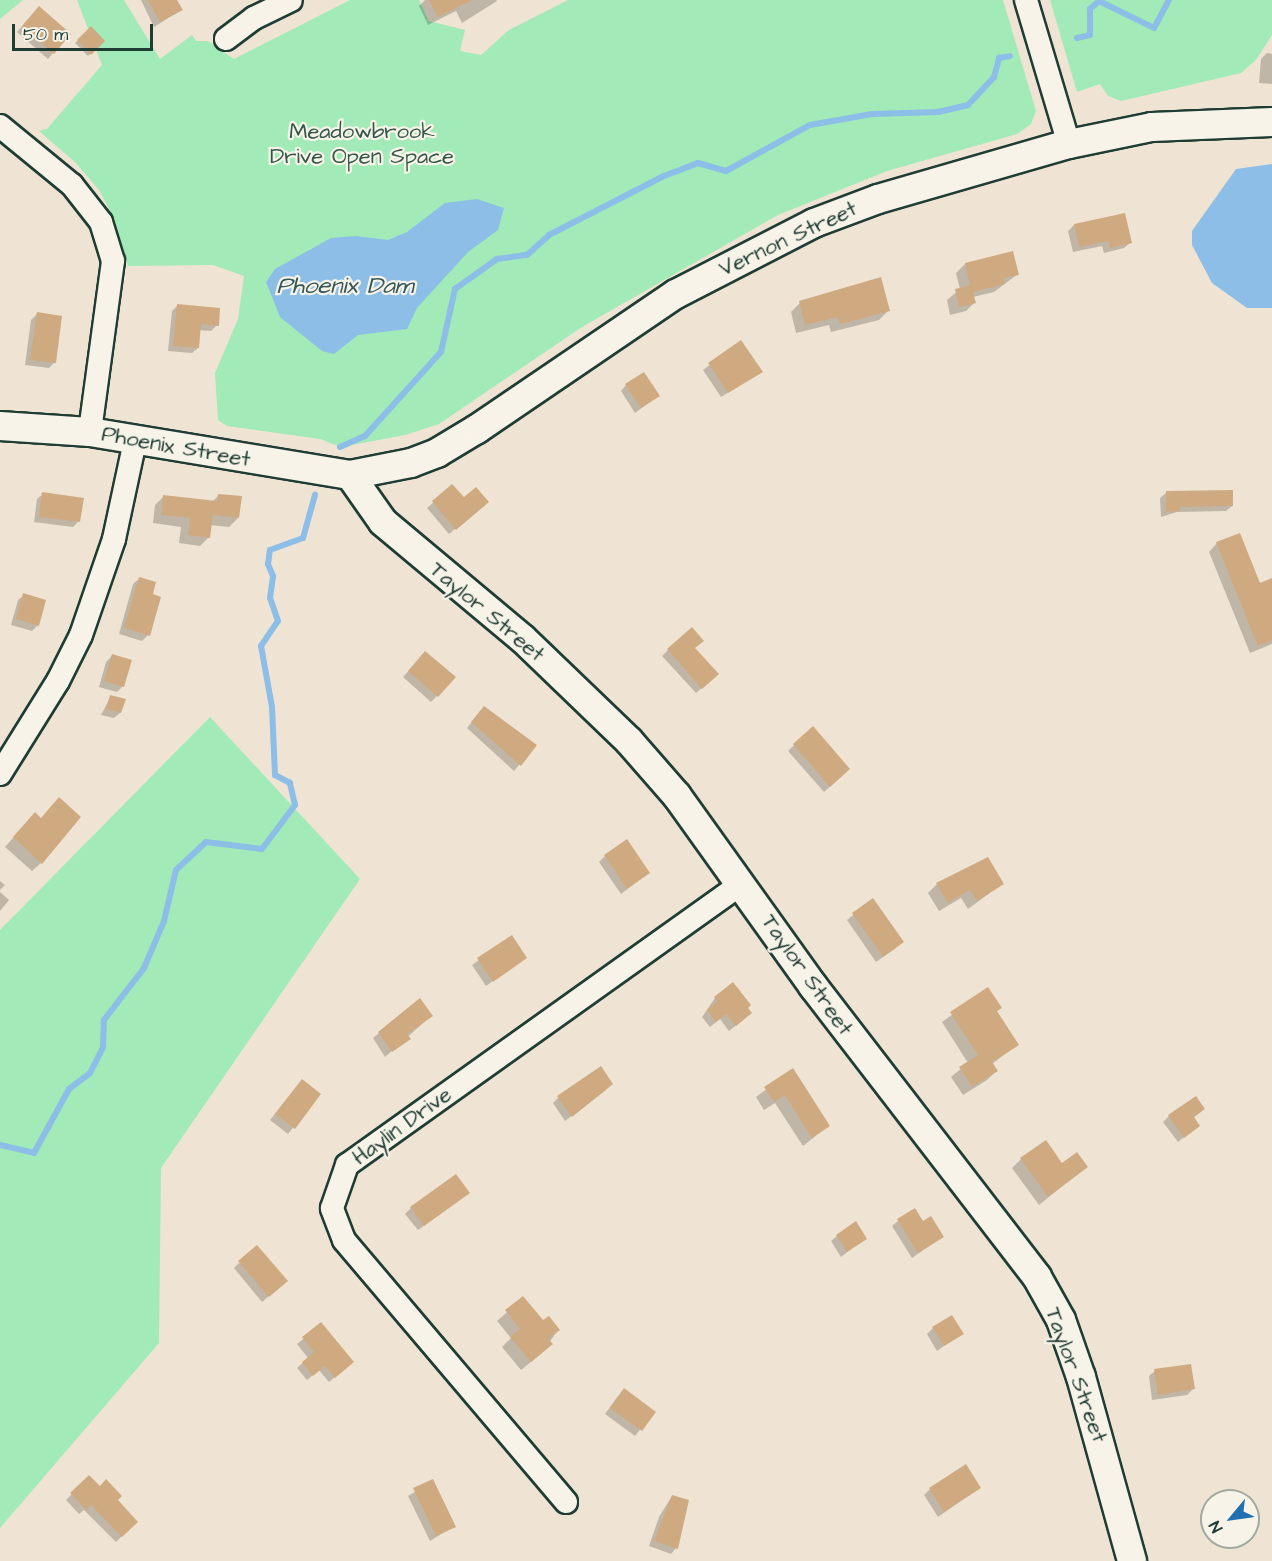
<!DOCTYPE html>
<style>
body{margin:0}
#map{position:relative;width:1272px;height:1561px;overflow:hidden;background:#efe4d3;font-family:"Architects Daughter",sans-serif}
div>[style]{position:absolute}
.green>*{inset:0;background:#a2eab7}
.water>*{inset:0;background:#8cbee8}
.shadow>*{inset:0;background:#0003}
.stream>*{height:6px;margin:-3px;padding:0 3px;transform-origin:3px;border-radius:3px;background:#8cbee8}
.building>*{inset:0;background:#cfaa81}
.roads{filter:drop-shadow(2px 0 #1f3d34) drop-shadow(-2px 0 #1f3d34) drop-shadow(0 2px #1f3d34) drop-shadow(0 -2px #1f3d34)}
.minor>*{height:22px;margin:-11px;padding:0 11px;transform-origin:11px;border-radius:11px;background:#f7f3e8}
.tertiary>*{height:28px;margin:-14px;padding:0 14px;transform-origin:14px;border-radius:14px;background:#f7f3e8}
span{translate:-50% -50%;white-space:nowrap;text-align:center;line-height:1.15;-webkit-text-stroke:4.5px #f7f3e8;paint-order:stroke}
.park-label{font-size:22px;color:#335748}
.street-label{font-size:22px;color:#1f3d34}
.water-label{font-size:24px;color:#355758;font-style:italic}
.north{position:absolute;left:1200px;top:1489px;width:60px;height:60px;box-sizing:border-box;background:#f7f3e8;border:2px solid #a1aaa0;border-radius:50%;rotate:241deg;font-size:16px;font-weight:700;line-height:24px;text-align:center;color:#1f3d34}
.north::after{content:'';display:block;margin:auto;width:21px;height:27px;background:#1f6fb2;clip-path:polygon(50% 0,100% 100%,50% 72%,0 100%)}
.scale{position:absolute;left:12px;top:24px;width:141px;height:27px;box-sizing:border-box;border:3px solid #1f3d34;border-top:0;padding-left:8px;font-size:18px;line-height:21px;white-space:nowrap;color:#1f3d34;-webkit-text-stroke:4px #f7f3e8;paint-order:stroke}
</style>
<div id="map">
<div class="green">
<i style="clip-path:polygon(0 0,23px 0,0 19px)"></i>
<i style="clip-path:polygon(77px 0,124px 0,160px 59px,192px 35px,196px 41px,208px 41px,234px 59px,350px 0,419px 0,429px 21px,465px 30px,460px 51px,481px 55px,509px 30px,568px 0,1003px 0,1036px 111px,1031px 124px,1017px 134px,887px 171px,778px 215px,582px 327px,439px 424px,405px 435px,341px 447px,320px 439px,227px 426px,218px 420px,215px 373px,238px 319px,244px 276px,213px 265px,128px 266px,114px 218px,99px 190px,76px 163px,39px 131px,47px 129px,102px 65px)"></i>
<i style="clip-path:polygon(1050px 0,1272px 0,1272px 35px,1256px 60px,1241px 73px,1121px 101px,1108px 96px,1100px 84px,1077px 92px)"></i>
<i style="clip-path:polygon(210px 717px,360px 879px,161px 1168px,159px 1343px,0 1528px,0 930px)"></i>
</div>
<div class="water">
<i style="clip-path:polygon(1272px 164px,1272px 308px,1247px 308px,1212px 283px,1192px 245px,1192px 231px,1236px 169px)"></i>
<i style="clip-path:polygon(477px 199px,504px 208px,498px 230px,468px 252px,417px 308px,407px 329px,358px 335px,334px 354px,322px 351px,280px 317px,266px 282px,275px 269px,331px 238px,356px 236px,388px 240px,407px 232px,445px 203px)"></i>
</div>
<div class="shadow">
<i style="clip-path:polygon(141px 0,175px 0,181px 10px,154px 27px)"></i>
<i style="clip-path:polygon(425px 0,496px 0,497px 1px,462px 23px,456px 11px,428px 25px,419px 6px)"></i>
<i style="clip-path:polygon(33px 14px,53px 53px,48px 59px,17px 32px)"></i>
<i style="clip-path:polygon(91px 28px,103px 41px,88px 56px,75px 43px)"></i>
<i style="clip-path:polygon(1267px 53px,1272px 54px,1272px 84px,1259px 83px,1261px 59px)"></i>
<i style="clip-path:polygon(1074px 225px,1130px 243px,1124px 248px,1104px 253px,1102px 246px,1073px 252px,1068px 231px)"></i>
<i style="clip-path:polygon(965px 264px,1018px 274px,994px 292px,973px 297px,975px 302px,966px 311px,950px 315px,947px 300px,960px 289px,956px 273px)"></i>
<i style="clip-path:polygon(800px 303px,888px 311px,879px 320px,831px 332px,829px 325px,796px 333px,791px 312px)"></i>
<i style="clip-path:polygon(178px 305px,217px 325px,211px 331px,199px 330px,198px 348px,192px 353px,168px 351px,172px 311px)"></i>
<i style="clip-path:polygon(37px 314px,55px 362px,49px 368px,25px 365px,31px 320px)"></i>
<i style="clip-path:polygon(741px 342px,761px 372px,721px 397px,703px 370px)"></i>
<i style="clip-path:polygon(626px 385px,658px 396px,635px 413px,621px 391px)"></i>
<i style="clip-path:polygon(452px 486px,464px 499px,481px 507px,449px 534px,427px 508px)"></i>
<i style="clip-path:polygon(1166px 493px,1232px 506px,1226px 511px,1177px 512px,1161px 517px,1160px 498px)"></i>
<i style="clip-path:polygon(43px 494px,78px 522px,73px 527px,34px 522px,37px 499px)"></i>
<i style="clip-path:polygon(219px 495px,238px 518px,229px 527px,210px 525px,209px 537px,200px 546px,179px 543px,181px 527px,153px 523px,155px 505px,164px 496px,212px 502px)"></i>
<i style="clip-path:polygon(1217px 543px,1259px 585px,1272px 586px,1272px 644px,1250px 653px,1209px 552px)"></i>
<i style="clip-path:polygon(139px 579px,151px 595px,148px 635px,142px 641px,119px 634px,133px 584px)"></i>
<i style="clip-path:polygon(24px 595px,38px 625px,32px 631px,11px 625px,18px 600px)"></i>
<i style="clip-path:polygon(668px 650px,711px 680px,696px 693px,662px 656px)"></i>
<i style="clip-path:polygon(112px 656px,130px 661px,122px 687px,117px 692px,99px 687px,106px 662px)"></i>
<i style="clip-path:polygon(420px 658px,454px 678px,431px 702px,403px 677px)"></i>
<i style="clip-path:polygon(111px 696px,120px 713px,114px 718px,101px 715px)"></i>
<i style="clip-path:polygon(478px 714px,535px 746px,514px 771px,467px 728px)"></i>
<i style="clip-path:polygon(812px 728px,843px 775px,824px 792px,788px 751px)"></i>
<i style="clip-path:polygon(26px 823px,41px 863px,32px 871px,5px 847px)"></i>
<i style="clip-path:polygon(605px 856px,648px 873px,621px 894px,599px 862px)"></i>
<i style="clip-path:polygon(987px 859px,1002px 884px,968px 909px,961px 898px,939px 911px,928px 893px,937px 884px)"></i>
<i style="clip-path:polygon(0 881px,5px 885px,0 890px)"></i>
<i style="clip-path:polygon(0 892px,9px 900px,0 911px)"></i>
<i style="clip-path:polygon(872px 900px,896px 948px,876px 962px,847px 920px)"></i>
<i style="clip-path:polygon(511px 937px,525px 958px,486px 986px,472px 965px)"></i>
<i style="clip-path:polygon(988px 989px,995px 1012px,1017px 1045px,992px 1064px,996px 1071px,987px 1080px,963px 1095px,951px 1077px,968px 1063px,942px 1022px)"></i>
<i style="clip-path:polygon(715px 998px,746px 1008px,744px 1019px,729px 1031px,720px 1019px,710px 1027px,702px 1017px)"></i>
<i style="clip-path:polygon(420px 1000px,431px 1016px,385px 1057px,373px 1038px)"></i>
<i style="clip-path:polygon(792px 1070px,828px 1126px,803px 1146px,775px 1103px,764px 1110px,756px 1097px)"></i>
<i style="clip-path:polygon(296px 1087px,319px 1094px,288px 1134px,270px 1120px)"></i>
<i style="clip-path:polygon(606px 1090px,565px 1121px,553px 1103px,558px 1098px)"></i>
<i style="clip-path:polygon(1203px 1109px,1193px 1118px,1198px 1126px,1178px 1142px,1163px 1122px,1169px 1116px)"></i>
<i style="clip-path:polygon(1021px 1159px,1062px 1165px,1086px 1167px,1039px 1205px,1012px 1168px)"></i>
<i style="clip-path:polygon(462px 1198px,418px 1230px,405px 1214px,411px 1208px)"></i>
<i style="clip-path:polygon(898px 1221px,922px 1223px,942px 1237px,912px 1258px,892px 1226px)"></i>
<i style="clip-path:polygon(837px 1236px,865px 1238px,841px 1257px,831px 1241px)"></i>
<i style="clip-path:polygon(239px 1263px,280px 1286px,262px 1302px,234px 1268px)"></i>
<i style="clip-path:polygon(523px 1298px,543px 1323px,558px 1330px,542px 1353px,521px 1370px,502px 1347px,511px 1338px,497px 1321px)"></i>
<i style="clip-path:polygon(321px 1324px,346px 1368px,329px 1382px,319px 1370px,307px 1380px,297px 1368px,308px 1358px,297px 1344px)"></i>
<i style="clip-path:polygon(933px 1328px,962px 1333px,937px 1351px,927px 1334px)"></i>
<i style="clip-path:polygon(1155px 1371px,1193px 1389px,1187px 1395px,1152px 1400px,1149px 1376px)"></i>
<i style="clip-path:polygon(618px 1396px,654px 1412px,635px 1436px,605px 1414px)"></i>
<i style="clip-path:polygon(89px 1477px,136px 1522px,116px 1542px,84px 1510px,79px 1514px,66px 1500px)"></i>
<i style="clip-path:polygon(433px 1481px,454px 1526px,430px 1541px,408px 1496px)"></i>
<i style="clip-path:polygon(979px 1488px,938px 1517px,924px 1495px,930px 1489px)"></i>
<i style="clip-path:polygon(672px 1496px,676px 1548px,671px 1554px,649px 1546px,659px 1517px)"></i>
</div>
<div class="stream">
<i style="left:1077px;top:38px;width:13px;rotate:-13deg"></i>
<i style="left:1090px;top:35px;width:26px;rotate:-90deg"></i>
<i style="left:1090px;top:9px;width:12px;rotate:-42deg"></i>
<i style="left:1099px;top:1px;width:61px;rotate:26.1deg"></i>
<i style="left:1154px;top:28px;width:32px;rotate:-62deg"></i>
<i style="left:340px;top:447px;width:27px;rotate:-24deg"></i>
<i style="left:365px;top:436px;width:113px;rotate:-47.9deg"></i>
<i style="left:441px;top:352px;width:65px;rotate:-77.5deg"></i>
<i style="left:455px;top:289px;width:52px;rotate:-35.5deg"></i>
<i style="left:497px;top:259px;width:30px;rotate:-8deg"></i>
<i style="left:527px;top:255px;width:30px;rotate:-42deg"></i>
<i style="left:549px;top:235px;width:129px;rotate:-27.2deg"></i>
<i style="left:664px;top:176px;width:36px;rotate:-21deg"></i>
<i style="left:698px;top:163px;width:29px;rotate:16deg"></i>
<i style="left:726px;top:171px;width:96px;rotate:-28.7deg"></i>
<i style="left:810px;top:125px;width:63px;rotate:-10.1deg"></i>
<i style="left:872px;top:114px;width:66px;rotate:-1.7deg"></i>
<i style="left:938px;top:112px;width:31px;rotate:-13deg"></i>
<i style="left:968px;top:105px;width:38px;rotate:-47deg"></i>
<i style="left:994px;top:77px;width:20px;rotate:-75deg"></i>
<i style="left:999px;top:58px;width:11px;rotate:-10deg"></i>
<i style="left:0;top:1145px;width:35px;rotate:13deg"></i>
<i style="left:34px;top:1153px;width:73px;rotate:-61.3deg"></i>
<i style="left:69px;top:1089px;width:26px;rotate:-37deg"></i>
<i style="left:90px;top:1073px;width:29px;rotate:-63deg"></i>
<i style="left:103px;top:1047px;width:27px;rotate:-88deg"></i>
<i style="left:104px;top:1020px;width:66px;rotate:-52.4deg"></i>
<i style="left:144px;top:968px;width:51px;rotate:-66.9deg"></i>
<i style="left:164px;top:921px;width:52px;rotate:-76.8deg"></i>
<i style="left:176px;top:870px;width:41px;rotate:-43deg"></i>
<i style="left:206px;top:842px;width:56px;rotate:7.1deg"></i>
<i style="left:262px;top:849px;width:55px;rotate:-53.1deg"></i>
<i style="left:295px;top:805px;width:23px;rotate:-103deg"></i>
<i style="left:290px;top:783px;width:17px;rotate:-152deg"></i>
<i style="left:275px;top:775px;width:68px;rotate:-92.5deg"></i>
<i style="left:272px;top:707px;width:62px;rotate:-100.2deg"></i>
<i style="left:261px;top:646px;width:30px;rotate:-56deg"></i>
<i style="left:278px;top:621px;width:24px;rotate:-109deg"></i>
<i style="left:270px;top:598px;width:22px;rotate:-82deg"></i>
<i style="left:273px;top:576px;width:13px;rotate:-113deg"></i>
<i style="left:268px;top:564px;width:14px;rotate:-82deg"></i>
<i style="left:270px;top:550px;width:35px;rotate:-20deg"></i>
<i style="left:303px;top:538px;width:45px;rotate:-74.4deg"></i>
</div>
<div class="building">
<i style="clip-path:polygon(148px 0,177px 0,183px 10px,160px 22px)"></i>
<i style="clip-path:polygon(429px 0,472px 0,438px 17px)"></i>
<i style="clip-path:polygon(39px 6px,71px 34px,54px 54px,22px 26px)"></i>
<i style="clip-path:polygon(91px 26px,105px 41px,91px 55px,77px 40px)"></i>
<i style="clip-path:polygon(1125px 213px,1132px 243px,1110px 248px,1108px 241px,1079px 247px,1074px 224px)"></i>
<i style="clip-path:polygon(1013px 251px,1019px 275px,1003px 278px,1005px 284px,973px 292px,976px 303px,959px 307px,955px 289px,970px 285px,965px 263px)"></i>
<i style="clip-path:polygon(881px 277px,890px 311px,840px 324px,838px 317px,805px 325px,799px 301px)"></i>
<i style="clip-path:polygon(177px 304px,220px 308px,219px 326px,201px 324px,199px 348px,173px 346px)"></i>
<i style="clip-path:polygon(37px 312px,62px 316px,56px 363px,30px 360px)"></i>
<i style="clip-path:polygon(741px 340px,763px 372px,728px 393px,708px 363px)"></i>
<i style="clip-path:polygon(644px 372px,660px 396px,641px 408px,625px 384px)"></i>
<i style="clip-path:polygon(452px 484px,464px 497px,476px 487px,489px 502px,456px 530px,432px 501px)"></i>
<i style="clip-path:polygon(1233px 490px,1233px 506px,1180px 507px,1180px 511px,1166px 512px,1166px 491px)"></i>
<i style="clip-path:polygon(42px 492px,84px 498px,80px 522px,39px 517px)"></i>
<i style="clip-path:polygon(218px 494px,242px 496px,239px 518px,213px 515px,210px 538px,188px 535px,190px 518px,161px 515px,163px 495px,217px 501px)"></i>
<i style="clip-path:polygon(1240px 533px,1260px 583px,1272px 578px,1272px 640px,1258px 646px,1216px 542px)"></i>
<i style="clip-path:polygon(139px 577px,156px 582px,153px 594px,161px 597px,150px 636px,124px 628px)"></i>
<i style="clip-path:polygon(23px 593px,46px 600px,39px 626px,16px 619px)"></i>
<i style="clip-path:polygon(692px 627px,704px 641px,695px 648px,719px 674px,702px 689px,667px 649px)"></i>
<i style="clip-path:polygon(425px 651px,456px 677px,438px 697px,408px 671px)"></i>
<i style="clip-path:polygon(112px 654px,132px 660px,124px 687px,104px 681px)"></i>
<i style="clip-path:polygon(110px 695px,126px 699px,121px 713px,106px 709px)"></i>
<i style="clip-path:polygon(484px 706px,537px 745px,521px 766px,471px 722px)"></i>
<i style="clip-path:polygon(813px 726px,850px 769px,830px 787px,793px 744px)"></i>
<i style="clip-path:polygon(59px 797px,81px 817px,42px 864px,13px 837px,35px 812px,41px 818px)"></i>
<i style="clip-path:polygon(627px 839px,650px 873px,627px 889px,604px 855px)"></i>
<i style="clip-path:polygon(988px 857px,1004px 884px,977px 901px,970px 890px,948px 903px,936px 883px)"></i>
<i style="clip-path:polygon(873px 898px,904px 942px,883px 957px,852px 913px)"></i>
<i style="clip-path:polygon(512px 935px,527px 958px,493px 982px,477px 958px)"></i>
<i style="clip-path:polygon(733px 982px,751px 1005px,748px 1008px,752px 1013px,736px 1026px,726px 1014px,716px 1022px,707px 1010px,717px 1001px,714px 997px)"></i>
<i style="clip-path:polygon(988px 987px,1002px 1008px,997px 1011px,1019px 1045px,992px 1062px,998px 1071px,972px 1087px,959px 1067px,978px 1055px,950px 1012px)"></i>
<i style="clip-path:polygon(420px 998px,433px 1016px,407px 1034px,411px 1039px,392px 1052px,378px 1032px)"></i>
<i style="clip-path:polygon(601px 1066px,613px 1084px,572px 1117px,557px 1096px)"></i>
<i style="clip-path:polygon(793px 1068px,830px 1126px,812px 1138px,785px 1095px,774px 1102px,764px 1087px)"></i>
<i style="clip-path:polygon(302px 1079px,321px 1094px,295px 1129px,275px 1114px)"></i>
<i style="clip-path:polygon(1196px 1096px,1205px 1109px,1194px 1117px,1200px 1126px,1184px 1138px,1168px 1115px)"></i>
<i style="clip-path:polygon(1046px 1140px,1062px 1163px,1077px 1152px,1088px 1167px,1048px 1197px,1020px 1158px)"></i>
<i style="clip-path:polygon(456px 1174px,470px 1193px,424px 1226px,410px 1207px)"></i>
<i style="clip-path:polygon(915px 1208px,923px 1221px,931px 1216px,944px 1237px,918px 1253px,897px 1219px)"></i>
<i style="clip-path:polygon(856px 1221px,867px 1239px,847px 1252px,836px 1235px)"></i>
<i style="clip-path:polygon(257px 1245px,288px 1281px,269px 1297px,238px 1261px)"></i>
<i style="clip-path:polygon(523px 1296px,543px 1320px,549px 1316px,560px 1330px,548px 1339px,553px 1344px,531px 1362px,510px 1337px,520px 1329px,505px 1310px)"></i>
<i style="clip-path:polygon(952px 1315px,964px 1334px,944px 1346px,932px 1327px)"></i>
<i style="clip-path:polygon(321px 1322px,354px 1362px,335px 1378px,325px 1366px,313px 1376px,302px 1362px,314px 1352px,302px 1337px)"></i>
<i style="clip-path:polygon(1191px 1364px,1195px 1389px,1158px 1395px,1154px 1369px)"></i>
<i style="clip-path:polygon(624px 1388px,656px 1412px,642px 1431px,610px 1408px)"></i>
<i style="clip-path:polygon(966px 1464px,981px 1488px,944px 1512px,929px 1488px)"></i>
<i style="clip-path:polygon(89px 1475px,100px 1486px,106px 1479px,122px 1496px,118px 1500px,138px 1522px,122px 1537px,91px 1505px,86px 1510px,70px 1493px)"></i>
<i style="clip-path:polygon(433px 1479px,456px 1527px,436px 1536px,413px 1488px)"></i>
<i style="clip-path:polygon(672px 1495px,689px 1500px,678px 1549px,654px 1541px)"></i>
</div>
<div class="roads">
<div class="minor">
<i style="left:1026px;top:0;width:150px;rotate:73.4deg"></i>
<i style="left:226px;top:39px;width:35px;rotate:-37deg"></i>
<i style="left:254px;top:18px;width:41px;rotate:-25.9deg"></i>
<i style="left:0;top:126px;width:93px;rotate:39.3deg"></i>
<i style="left:72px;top:185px;width:47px;rotate:51.9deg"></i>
<i style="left:101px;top:222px;width:41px;rotate:72.9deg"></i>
<i style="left:113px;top:261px;width:173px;rotate:97.7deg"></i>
<i style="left:0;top:774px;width:110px;rotate:-58.1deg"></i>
<i style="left:58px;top:681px;width:51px;rotate:-63.4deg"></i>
<i style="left:81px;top:635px;width:102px;rotate:-71deg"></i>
<i style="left:114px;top:539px;width:100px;rotate:-77.9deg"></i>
<i style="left:566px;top:1502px;width:343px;rotate:-130.3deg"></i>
<i style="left:344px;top:1240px;width:34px;rotate:-111deg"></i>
<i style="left:332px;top:1208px;width:46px;rotate:-70.8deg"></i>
<i style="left:347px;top:1165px;width:485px;rotate:-35.5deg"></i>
</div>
<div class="tertiary">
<i style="left:0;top:426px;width:90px;rotate:3.8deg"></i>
<i style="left:90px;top:432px;width:264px;rotate:9.4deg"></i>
<i style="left:350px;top:475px;width:62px;rotate:-11.1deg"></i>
<i style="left:411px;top:463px;width:28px;rotate:-21deg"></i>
<i style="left:437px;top:453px;width:47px;rotate:-31deg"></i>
<i style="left:477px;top:429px;width:240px;rotate:-34.2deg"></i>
<i style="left:676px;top:294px;width:155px;rotate:-27.2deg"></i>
<i style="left:814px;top:223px;width:68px;rotate:-20.6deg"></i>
<i style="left:878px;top:199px;width:199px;rotate:-16.1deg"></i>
<i style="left:1069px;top:144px;width:85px;rotate:-11.6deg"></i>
<i style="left:1152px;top:127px;width:120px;rotate:-2.4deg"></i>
<i style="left:350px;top:475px;width:57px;rotate:54.9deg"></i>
<i style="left:383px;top:522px;width:182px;rotate:39.9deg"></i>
<i style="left:523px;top:639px;width:147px;rotate:43.9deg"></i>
<i style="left:629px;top:741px;width:73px;rotate:48.9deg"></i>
<i style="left:677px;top:796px;width:234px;rotate:54.4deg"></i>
<i style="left:813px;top:986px;width:367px;rotate:52.4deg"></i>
<i style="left:1037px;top:1277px;width:49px;rotate:60.8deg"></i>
<i style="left:1061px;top:1320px;width:60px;rotate:70.7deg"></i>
<i style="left:1081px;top:1377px;width:191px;rotate:74.5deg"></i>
</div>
</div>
<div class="park-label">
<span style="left:362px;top:144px">Meadowbrook<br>Drive Open Space</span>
</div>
<div class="street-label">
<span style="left:788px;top:239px;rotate:-25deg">Vernon Street</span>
<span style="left:176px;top:447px;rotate:10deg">Phoenix Street</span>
<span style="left:487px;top:612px;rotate:40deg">Taylor Street</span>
<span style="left:807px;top:975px;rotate:55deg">Taylor Street</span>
<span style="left:402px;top:1126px;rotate:-36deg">Haylin Drive</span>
<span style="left:1076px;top:1375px;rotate:70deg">Taylor Street</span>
</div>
<div class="water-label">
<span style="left:345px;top:287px">Phoenix Dam</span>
</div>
<div class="north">N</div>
<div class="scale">50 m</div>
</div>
